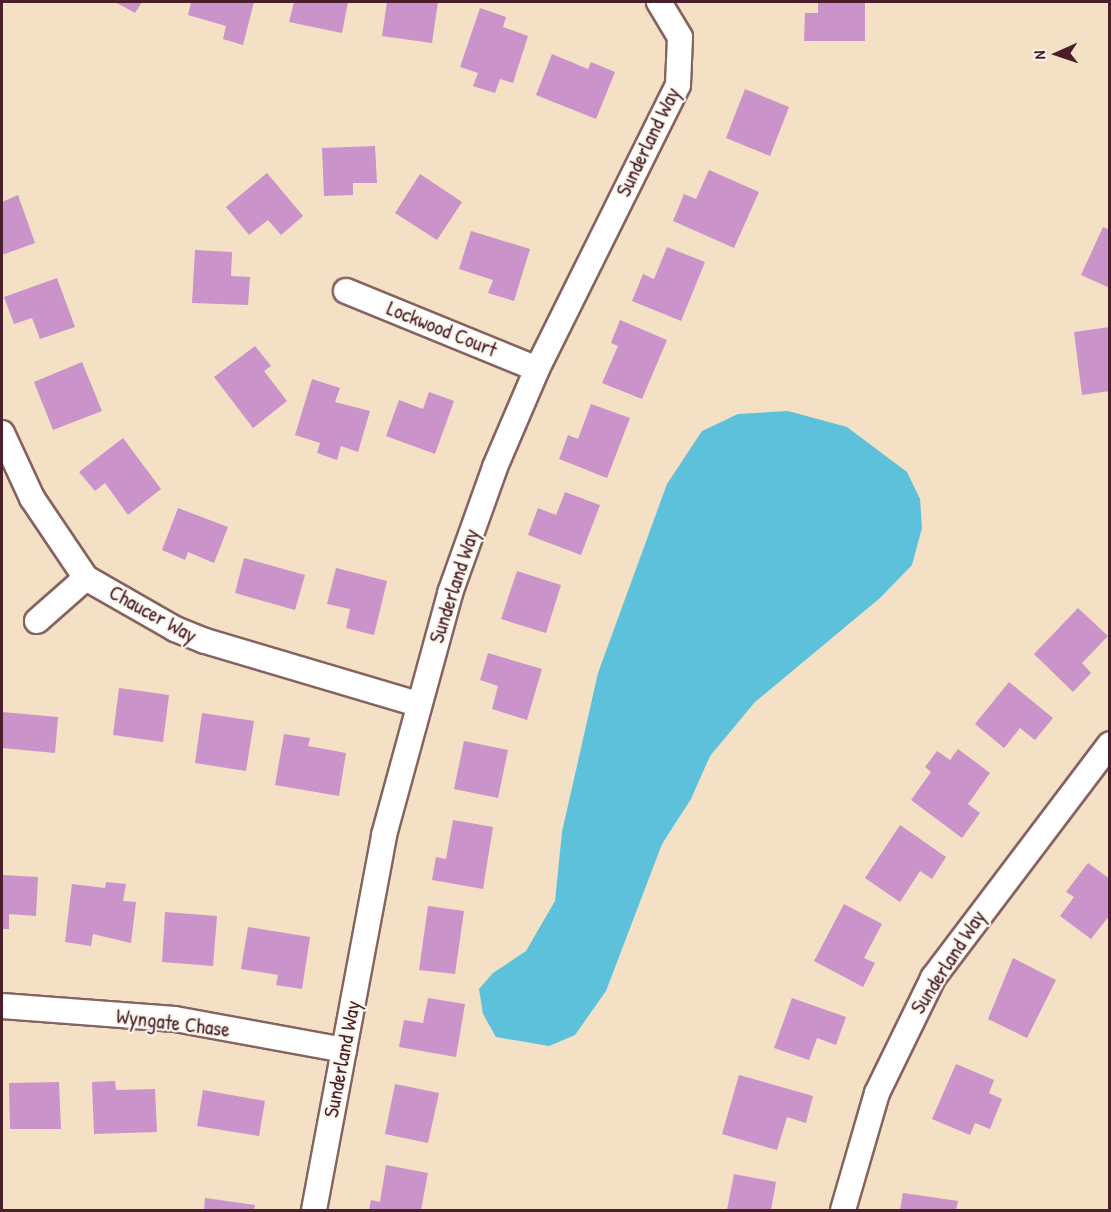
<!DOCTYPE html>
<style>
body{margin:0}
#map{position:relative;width:1111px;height:1212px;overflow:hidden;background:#f4e0c4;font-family:"Patrick Hand",sans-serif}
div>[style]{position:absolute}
.water>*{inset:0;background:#5dc1db}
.building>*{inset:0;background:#ca93ca}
.roads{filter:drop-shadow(2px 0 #866361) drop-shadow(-2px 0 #866361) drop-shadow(0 2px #866361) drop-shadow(0 -2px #866361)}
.minor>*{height:24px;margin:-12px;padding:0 12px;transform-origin:12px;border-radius:12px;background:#fff}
span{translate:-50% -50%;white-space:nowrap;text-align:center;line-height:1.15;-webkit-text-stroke:4.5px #fbf7ec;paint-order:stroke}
.street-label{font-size:21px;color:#4a1f2b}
.frame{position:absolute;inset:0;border:3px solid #4a1f2b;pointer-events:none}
.north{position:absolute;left:1027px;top:24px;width:60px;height:60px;-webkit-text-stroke:4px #fbf7ec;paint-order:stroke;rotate:267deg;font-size:16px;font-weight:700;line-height:24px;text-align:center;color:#4a1f2b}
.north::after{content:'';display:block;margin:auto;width:21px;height:27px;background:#4a1f2b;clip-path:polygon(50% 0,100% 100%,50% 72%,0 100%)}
</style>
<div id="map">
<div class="water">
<i style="clip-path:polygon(788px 411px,847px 427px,907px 472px,920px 499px,922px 528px,912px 565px,880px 598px,755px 702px,710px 756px,691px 799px,662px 844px,606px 991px,575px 1035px,549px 1046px,496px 1037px,483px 1014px,479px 989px,493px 973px,526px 951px,555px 901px,562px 832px,598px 673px,667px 484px,702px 431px,738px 414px)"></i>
</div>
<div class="building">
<i style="clip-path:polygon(115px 2px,142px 2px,135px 13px)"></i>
<i style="clip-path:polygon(191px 2px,254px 2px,243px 45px,223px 39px,226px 26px,188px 15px)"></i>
<i style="clip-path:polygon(294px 2px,348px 2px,342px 33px,289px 22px)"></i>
<i style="clip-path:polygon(387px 2px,438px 2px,432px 43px,382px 36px)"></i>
<i style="clip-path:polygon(818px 2px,865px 2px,865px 41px,804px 41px,805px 13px,818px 13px)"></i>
<i style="clip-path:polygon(480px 8px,506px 17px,503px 27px,528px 36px,513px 83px,500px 79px,495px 93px,473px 86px,478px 73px,460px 67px)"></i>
<i style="clip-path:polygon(552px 54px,588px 69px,591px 62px,615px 72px,596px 119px,536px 95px)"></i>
<i style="clip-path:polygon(745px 89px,789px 107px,770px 156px,726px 138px)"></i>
<i style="clip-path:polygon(375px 146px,377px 183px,353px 183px,353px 195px,324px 196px,322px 148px)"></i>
<i style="clip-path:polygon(709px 170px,759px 192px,734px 248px,673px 221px,684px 194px,696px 199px)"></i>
<i style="clip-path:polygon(267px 173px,303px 216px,281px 235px,268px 220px,249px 235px,226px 207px)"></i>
<i style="clip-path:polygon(420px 174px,462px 202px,437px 240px,395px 213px)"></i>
<i style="clip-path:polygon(18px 195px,35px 243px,2px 255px,2px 202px)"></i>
<i style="clip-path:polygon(1103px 227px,1110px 230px,1110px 288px,1081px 275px)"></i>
<i style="clip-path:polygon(471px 231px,530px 249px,514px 301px,488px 293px,493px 280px,459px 269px)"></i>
<i style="clip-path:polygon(667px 247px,705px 262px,681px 321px,632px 301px,643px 274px,654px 279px)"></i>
<i style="clip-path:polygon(195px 250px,232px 252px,231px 276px,250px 277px,248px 305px,192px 303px)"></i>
<i style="clip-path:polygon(57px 278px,75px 327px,40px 339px,32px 318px,14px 324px,4px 297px)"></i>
<i style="clip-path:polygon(620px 320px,667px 340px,642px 399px,602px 383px,618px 346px,611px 343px)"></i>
<i style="clip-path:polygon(1110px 327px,1110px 391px,1082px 395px,1074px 332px)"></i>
<i style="clip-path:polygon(255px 346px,271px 366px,264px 371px,287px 401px,253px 428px,214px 377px)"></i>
<i style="clip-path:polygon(82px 362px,102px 411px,53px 430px,34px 382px)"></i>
<i style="clip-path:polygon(312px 379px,340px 388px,335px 402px,370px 411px,358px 452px,341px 446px,337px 460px,317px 453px,320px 443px,295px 435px)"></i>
<i style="clip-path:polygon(429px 392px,454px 401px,435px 454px,386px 436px,399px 400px,423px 409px)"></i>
<i style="clip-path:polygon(591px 404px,630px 418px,607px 478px,559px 459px,568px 435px,578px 439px)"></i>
<i style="clip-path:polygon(123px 438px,161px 489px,128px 515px,105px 483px,95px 491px,79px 472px)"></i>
<i style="clip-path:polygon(565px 492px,600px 505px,581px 555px,528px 535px,538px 508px,556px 515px)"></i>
<i style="clip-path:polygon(178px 508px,228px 527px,214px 563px,188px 552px,185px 560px,162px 550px)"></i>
<i style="clip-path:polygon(244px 558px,305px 575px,295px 610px,235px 593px)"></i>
<i style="clip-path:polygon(336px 568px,387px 581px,374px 635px,346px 628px,350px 609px,327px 604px)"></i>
<i style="clip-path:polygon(517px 571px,561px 585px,546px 633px,501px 619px)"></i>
<i style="clip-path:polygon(1078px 608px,1108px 636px,1082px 663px,1091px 673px,1073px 692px,1034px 654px)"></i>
<i style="clip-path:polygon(488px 653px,542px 669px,527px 720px,492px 709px,498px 686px,480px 680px)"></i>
<i style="clip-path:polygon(1009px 682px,1053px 718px,1035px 740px,1020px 728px,1004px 748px,975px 724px)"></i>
<i style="clip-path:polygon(119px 688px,169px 695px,163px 742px,113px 735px)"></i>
<i style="clip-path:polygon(2px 712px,58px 717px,55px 753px,2px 748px)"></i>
<i style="clip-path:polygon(202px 713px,254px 721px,246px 771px,195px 763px)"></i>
<i style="clip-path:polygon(284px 734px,310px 738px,308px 746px,346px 753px,339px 796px,275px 785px)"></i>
<i style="clip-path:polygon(464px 741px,508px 750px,498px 798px,454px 789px)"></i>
<i style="clip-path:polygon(958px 749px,990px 773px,968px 804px,980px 813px,962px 838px,911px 800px,931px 772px,925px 767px,937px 751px,950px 760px)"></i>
<i style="clip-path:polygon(453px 820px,493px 827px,483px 889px,432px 880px,436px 857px,446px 859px)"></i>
<i style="clip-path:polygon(900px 825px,946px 857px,932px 879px,920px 871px,900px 902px,865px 878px)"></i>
<i style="clip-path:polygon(1088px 863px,1110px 879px,1110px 915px,1091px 939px,1060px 916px,1074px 897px,1066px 892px)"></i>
<i style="clip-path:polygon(2px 875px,38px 877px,36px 916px,9px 914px,9px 929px,2px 929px)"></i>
<i style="clip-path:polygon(106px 882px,126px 884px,123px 901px,136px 902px,131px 943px,93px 934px,91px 946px,65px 942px,72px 884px,105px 888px)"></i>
<i style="clip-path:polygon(844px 904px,882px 924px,864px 958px,875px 963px,863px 987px,814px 961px)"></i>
<i style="clip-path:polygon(428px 906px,464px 911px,455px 974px,419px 970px)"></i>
<i style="clip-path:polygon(165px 912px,217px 916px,213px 966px,162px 962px)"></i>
<i style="clip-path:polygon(248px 927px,310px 937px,302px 989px,276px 985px,278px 975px,241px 969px)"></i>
<i style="clip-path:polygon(1013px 958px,1056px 980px,1027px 1038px,988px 1019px)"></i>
<i style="clip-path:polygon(428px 998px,465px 1004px,456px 1057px,399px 1047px,404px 1020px,423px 1023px)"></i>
<i style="clip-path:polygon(792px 998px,846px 1017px,836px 1045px,817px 1038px,809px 1060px,774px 1048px)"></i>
<i style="clip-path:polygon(956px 1064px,994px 1080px,989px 1093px,1002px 1099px,990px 1129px,975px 1123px,970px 1135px,932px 1119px)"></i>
<i style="clip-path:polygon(739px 1075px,813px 1096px,806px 1123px,787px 1117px,777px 1150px,722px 1134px)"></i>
<i style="clip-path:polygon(115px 1081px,116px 1090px,155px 1089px,157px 1132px,94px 1134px,92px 1082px)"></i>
<i style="clip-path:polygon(59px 1082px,61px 1129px,10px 1129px,9px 1083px)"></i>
<i style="clip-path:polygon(395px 1084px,439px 1093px,428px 1143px,385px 1134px)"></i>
<i style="clip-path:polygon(203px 1090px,265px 1101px,259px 1136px,197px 1126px)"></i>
<i style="clip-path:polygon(386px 1165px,428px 1173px,421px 1210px,369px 1210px,371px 1200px,380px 1202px)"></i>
<i style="clip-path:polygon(734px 1174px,776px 1182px,771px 1210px,727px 1210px)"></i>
<i style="clip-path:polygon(903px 1193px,958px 1201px,956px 1210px,900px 1210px)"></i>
<i style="clip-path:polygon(205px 1198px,255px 1205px,254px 1210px,204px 1210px)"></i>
</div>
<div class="roads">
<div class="minor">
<i style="left:346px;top:291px;width:206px;rotate:22.2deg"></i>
<i style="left:2px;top:433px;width:72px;rotate:65.2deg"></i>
<i style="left:32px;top:498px;width:97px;rotate:56deg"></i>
<i style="left:86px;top:578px;width:103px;rotate:29.8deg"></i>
<i style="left:175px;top:629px;width:32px;rotate:22deg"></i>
<i style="left:205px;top:641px;width:222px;rotate:16.5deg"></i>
<i style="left:37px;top:621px;width:65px;rotate:-41.3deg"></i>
<i style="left:2px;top:1006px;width:173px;rotate:4.3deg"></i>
<i style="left:175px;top:1019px;width:172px;rotate:10.4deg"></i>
<i style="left:314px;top:1210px;width:381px;rotate:-79.4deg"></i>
<i style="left:384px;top:835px;width:251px;rotate:-74.7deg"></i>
<i style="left:450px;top:593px;width:134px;rotate:-70.3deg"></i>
<i style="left:495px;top:467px;width:107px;rotate:-66.8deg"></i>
<i style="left:537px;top:369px;width:317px;rotate:-63.6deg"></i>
<i style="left:678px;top:85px;width:48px;rotate:-87.6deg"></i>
<i style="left:680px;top:37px;width:41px;rotate:-121deg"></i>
<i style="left:843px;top:1210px;width:122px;rotate:-73.8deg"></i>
<i style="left:877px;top:1093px;width:128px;rotate:-64deg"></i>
<i style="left:933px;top:978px;width:293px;rotate:-52.9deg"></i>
</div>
</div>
<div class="street-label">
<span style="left:648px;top:142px;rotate:-64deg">Sunderland Way</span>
<span style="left:442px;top:329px;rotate:22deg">Lockwood Court</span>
<span style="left:454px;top:586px;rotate:-72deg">Sunderland Way</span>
<span style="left:153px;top:614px;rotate:29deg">Chaucer Way</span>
<span style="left:948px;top:962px;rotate:-57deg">Sunderland Way</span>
<span style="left:173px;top:1023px;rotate:7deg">Wyngate Chase</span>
<span style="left:342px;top:1059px;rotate:-79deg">Sunderland Way</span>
</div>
<div class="frame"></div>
<div class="north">N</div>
</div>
